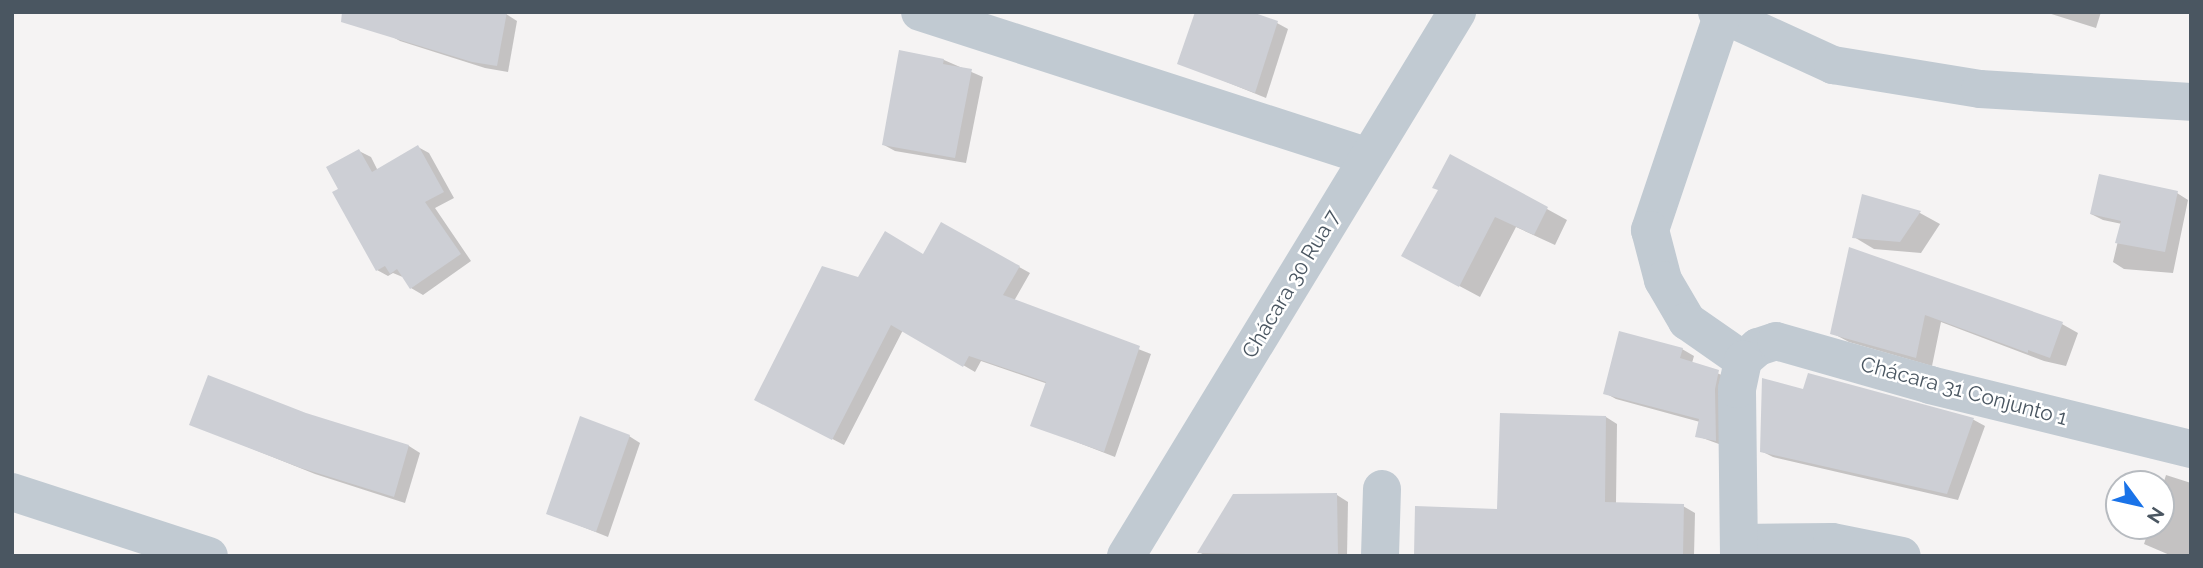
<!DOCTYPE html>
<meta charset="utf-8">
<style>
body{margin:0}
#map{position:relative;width:2203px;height:568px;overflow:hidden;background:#f5f3f3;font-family:Raleway,sans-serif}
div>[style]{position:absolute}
.shadow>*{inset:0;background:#0003}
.building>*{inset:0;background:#cdcfd5}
.street>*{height:38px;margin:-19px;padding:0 19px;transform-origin:19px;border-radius:19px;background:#c1cad2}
span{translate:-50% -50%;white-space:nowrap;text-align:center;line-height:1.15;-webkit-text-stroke:5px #fff;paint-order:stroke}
.street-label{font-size:21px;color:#4a5661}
.frame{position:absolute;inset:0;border:14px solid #4a5661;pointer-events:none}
.north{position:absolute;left:2105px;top:470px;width:70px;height:70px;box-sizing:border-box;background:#fff;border:2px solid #b7bbc0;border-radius:50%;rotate:123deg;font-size:19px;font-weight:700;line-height:28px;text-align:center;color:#4a5661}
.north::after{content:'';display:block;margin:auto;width:24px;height:32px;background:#1a73e8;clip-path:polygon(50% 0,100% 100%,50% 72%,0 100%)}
</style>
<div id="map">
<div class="shadow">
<i style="clip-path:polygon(2045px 12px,2101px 12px,2096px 28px)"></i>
<i style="clip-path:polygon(506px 14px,517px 21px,508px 72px,485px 68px,400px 41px,389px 35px)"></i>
<i style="clip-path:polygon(1277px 23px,1288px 29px,1266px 98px,1180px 63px)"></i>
<i style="clip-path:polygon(901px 52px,944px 60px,983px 77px,966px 163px,895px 151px,884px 145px)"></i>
<i style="clip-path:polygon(418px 147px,429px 153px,454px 198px,435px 208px,471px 261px,423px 295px,411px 288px,405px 278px,393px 273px,388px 276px,377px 270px,340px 190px,359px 151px,371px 157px,378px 171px)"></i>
<i style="clip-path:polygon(1440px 190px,1547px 209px,1567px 220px,1555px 245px,1516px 227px,1480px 297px,1424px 267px)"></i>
<i style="clip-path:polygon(2177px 193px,2188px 200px,2173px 273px,2124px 269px,2113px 262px,2122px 224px,2103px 220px,2091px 214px)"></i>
<i style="clip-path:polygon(1864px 196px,1920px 213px,1940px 224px,1921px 253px,1874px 249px,1854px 237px)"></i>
<i style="clip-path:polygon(942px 224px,1030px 273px,1014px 301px,1151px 354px,1115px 457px,1033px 425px,1048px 384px,981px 361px,975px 372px,903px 330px,844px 445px,767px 405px,859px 279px,924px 256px)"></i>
<i style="clip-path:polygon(1851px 249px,2062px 324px,2078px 333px,2066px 366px,2044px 361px,1941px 322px,1932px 366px,1849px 342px,1832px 333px)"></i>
<i style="clip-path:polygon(1682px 349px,1694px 356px,1692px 363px,1729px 378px,1727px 447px,1697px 436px,1700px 422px,1616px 399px,1605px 393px)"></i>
<i style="clip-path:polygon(1810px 375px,1974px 420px,1985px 426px,1958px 500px,1773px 457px,1761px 451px,1804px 391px)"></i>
<i style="clip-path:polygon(305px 414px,409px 446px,420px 453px,405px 503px,315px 474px,191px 424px)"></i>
<i style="clip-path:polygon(1606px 417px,1617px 424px,1616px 504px,1683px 506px,1695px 513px,1694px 556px,1417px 556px,1499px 511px)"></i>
<i style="clip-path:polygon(629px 436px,640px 443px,608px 537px,548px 513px)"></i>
<i style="clip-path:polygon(2166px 475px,2191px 483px,2191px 556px,2172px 556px,2144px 544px,2150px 526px,2161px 526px,2161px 491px)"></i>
<i style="clip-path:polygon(1337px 495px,1348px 502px,1347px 556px,1206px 556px,1199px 552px)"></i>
</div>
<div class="building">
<i style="clip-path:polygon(342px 12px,507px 12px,497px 66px,472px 62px,341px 22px)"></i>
<i style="clip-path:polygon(1195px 12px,1252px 12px,1278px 21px,1255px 93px,1177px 64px)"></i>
<i style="clip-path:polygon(899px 50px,944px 59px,943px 64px,972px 69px,955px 158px,882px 145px)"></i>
<i style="clip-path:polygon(418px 145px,444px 192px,425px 202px,461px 254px,410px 289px,397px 269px,390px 274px,385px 266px,376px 271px,332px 192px,338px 189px,326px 167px,359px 149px,372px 172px)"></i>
<i style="clip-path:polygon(1450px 154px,1548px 207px,1534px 235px,1495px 217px,1459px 287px,1401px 256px,1438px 190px,1432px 188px)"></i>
<i style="clip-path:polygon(2099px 174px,2178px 191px,2165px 252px,2115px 243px,2121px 221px,2090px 214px)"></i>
<i style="clip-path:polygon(1862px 194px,1921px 211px,1900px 242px,1852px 238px)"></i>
<i style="clip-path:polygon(941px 222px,1020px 266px,1003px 295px,1140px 346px,1104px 452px,1030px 426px,1046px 382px,969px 356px,963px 367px,891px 325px,832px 440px,754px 400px,822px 266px,858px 277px,885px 231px,923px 254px)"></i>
<i style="clip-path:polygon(1849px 247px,2063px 322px,2050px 358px,2028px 350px,2028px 353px,1925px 315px,1916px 358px,1830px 334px)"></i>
<i style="clip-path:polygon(1619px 331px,1683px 348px,1680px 358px,1719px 370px,1715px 389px,1716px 441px,1695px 437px,1699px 419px,1603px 394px)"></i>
<i style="clip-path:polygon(1808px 373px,1974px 418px,1947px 494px,1760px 452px,1762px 378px,1803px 389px)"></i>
<i style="clip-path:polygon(208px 375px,306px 413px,409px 445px,394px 497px,301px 468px,189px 425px)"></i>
<i style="clip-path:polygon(1500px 413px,1606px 416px,1605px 502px,1684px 504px,1683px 556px,1414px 556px,1415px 506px,1497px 509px)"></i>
<i style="clip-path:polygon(580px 416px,630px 435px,596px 532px,546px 514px)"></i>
<i style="clip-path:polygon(1337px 493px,1338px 556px,1197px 553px,1233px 494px)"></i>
</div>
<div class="street">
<i style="left:920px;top:12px;width:471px;rotate:17.9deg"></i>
<i style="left:1717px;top:12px;width:128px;rotate:24.6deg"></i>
<i style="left:1833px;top:65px;width:149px;rotate:9.3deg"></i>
<i style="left:1980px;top:89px;width:211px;rotate:3.5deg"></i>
<i style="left:1722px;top:16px;width:226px;rotate:108.6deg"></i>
<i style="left:1650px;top:230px;width:52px;rotate:75.4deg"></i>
<i style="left:1663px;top:280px;width:48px;rotate:59.7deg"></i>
<i style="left:1687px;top:321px;width:68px;rotate:34.9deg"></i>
<i style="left:1743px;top:360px;width:20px;rotate:-41deg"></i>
<i style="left:1758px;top:347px;width:19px;rotate:-18deg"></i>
<i style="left:1776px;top:341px;width:160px;rotate:15.9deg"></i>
<i style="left:1930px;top:385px;width:269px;rotate:13.8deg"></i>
<i style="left:12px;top:492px;width:207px;rotate:18deg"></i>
<i style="left:1739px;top:543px;width:93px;rotate:-0.6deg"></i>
<i style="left:1832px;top:542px;width:71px;rotate:11.3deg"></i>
<i style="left:1126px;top:556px;width:637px;rotate:-58.68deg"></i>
<i style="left:1380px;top:556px;width:67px;rotate:-88.3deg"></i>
<i style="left:1739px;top:556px;width:167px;rotate:-90.7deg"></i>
<i style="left:1737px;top:389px;width:30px;rotate:-78deg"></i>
</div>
<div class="street-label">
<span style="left:1291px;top:284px;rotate:-59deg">Chácara 30 Rua 7</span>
<span style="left:1964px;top:391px;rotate:15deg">Chácara 31 Conjunto 1</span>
</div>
<div class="frame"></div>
<div class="north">N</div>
</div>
